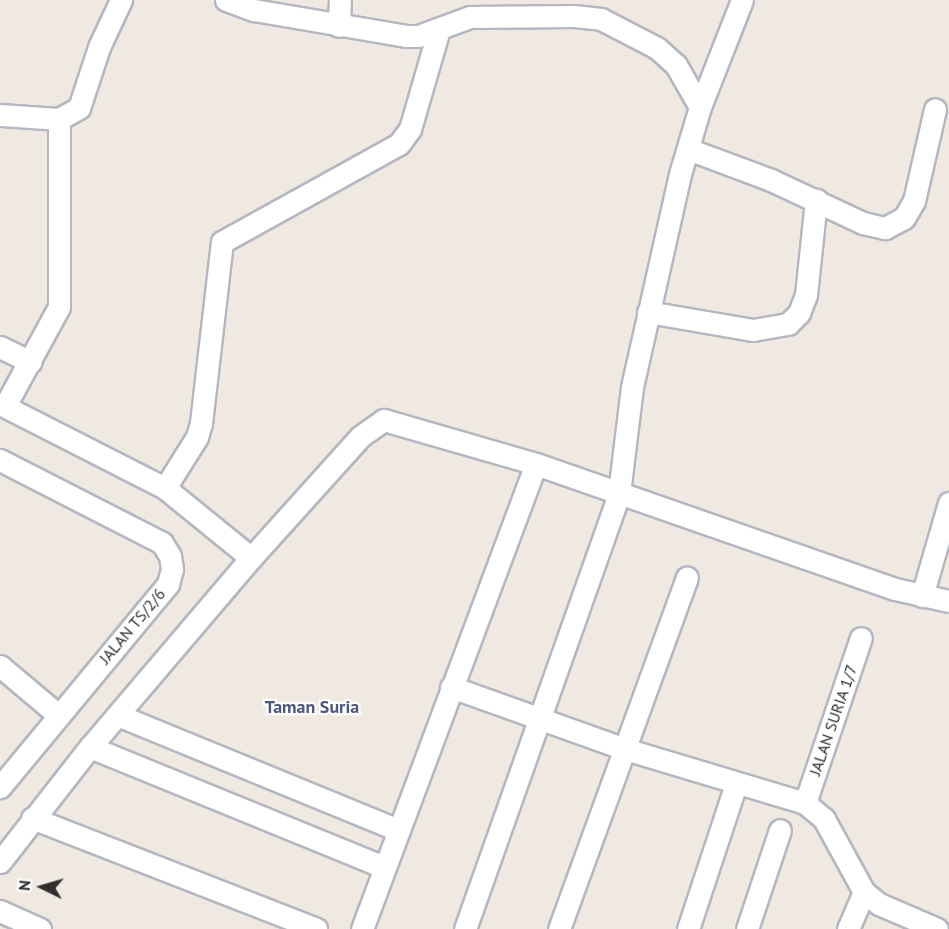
<!DOCTYPE html>
<style>
body{margin:0}
#map{position:relative;width:949px;height:929px;overflow:hidden;background:#efe9e1;font-family:"PT Sans",sans-serif}
div>[style]{position:absolute}
.roads{filter:drop-shadow(2px 0 #b4b7c1) drop-shadow(-2px 0 #b4b7c1) drop-shadow(0 2px #b4b7c1) drop-shadow(0 -2px #b4b7c1)}
.minor>*{height:21px;margin:-10.5px;padding:0 10.5px;transform-origin:10.5px;border-radius:10.5px;background:#fff}
span{translate:-50% -50%;white-space:nowrap;text-align:center;line-height:1.15;-webkit-text-stroke:4.5px #fff;paint-order:stroke}
.street-label{font-size:16px;color:#2e2e2e}
.neighbourhood-label{font-size:18px;color:#4d5680;font-weight:700}
.north{position:absolute;left:12px;top:857px;width:60px;height:60px;-webkit-text-stroke:4px #fff;paint-order:stroke;rotate:275deg;font-size:16px;font-weight:700;line-height:24px;text-align:center;color:#2e2e2e}
.north::after{content:'';display:block;margin:auto;width:21px;height:27px;background:#2e2e2e;clip-path:polygon(50% 0,100% 100%,50% 72%,0 100%)}
</style>
<div id="map">
<div class="roads">
<div class="minor">
<i style="left:226px;top:0;width:30px;rotate:20deg"></i>
<i style="left:254px;top:10px;width:154px;rotate:9.7deg"></i>
<i style="left:406px;top:36px;width:12px"></i>
<i style="left:418px;top:36px;width:55px;rotate:-20.1deg"></i>
<i style="left:470px;top:17px;width:104px;rotate:-0.6deg"></i>
<i style="left:574px;top:16px;width:27px;rotate:6deg"></i>
<i style="left:601px;top:19px;width:63px;rotate:27.4deg"></i>
<i style="left:657px;top:48px;width:25px;rotate:42deg"></i>
<i style="left:676px;top:65px;width:48px;rotate:60.3deg"></i>
<i style="left:339px;top:26px;width:26px;rotate:-88deg"></i>
<i style="left:0;top:115px;width:59px;rotate:3.9deg"></i>
<i style="left:688px;top:149px;width:89px;rotate:20.5deg"></i>
<i style="left:771px;top:180px;width:102px;rotate:25.1deg"></i>
<i style="left:863px;top:223px;width:23px;rotate:13deg"></i>
<i style="left:885px;top:228px;width:21px;rotate:-28deg"></i>
<i style="left:904px;top:218px;width:20px;rotate:-60deg"></i>
<i style="left:914px;top:201px;width:94px;rotate:-77.1deg"></i>
<i style="left:648px;top:312px;width:107px;rotate:9.7deg"></i>
<i style="left:753px;top:330px;width:36px;rotate:-10deg"></i>
<i style="left:788px;top:324px;width:16px;rotate:-45deg"></i>
<i style="left:799px;top:313px;width:19px;rotate:-69deg"></i>
<i style="left:806px;top:295px;width:96px;rotate:-84deg"></i>
<i style="left:0;top:347px;width:34px;rotate:26deg"></i>
<i style="left:0;top:404px;width:185px;rotate:27deg"></i>
<i style="left:165px;top:488px;width:111px;rotate:39.1deg"></i>
<i style="left:5px;top:406px;width:113px;rotate:-61.4deg"></i>
<i style="left:59px;top:307px;width:188px;rotate:-90deg"></i>
<i style="left:59px;top:119px;width:23px;rotate:-29deg"></i>
<i style="left:79px;top:108px;width:64px;rotate:-71.8deg"></i>
<i style="left:99px;top:47px;width:52px;rotate:-64.9deg"></i>
<i style="left:0;top:460px;width:182px;rotate:27.1deg"></i>
<i style="left:162px;top:543px;width:15px;rotate:58deg"></i>
<i style="left:170px;top:556px;width:13px;rotate:81deg"></i>
<i style="left:172px;top:569px;width:16px;rotate:105deg"></i>
<i style="left:168px;top:584px;width:264px;rotate:129.6deg"></i>
<i style="left:165px;top:488px;width:60px;rotate:-57.9deg"></i>
<i style="left:197px;top:437px;width:15px;rotate:-74deg"></i>
<i style="left:201px;top:423px;width:182px;rotate:-83.4deg"></i>
<i style="left:222px;top:242px;width:202px;rotate:-29deg"></i>
<i style="left:399px;top:144px;width:19px;rotate:-54deg"></i>
<i style="left:410px;top:129px;width:104px;rotate:-73.8deg"></i>
<i style="left:922px;top:596px;width:97px;rotate:-73.8deg"></i>
<i style="left:0;top:666px;width:75px;rotate:40.1deg"></i>
<i style="left:451px;top:687px;width:185px;rotate:19.6deg"></i>
<i style="left:625px;top:749px;width:188px;rotate:16.7deg"></i>
<i style="left:805px;top:803px;width:25px;rotate:40deg"></i>
<i style="left:824px;top:819px;width:83px;rotate:61.3deg"></i>
<i style="left:864px;top:892px;width:19px;rotate:39deg"></i>
<i style="left:879px;top:904px;width:63px;rotate:23.3deg"></i>
<i style="left:120px;top:716px;width:300px;rotate:22.3deg"></i>
<i style="left:90px;top:747px;width:318px;rotate:22.2deg"></i>
<i style="left:805px;top:803px;width:174px;rotate:-71.3deg"></i>
<i style="left:32px;top:818px;width:305px;rotate:21.3deg"></i>
<i style="left:0;top:862px;width:146px;rotate:-52deg"></i>
<i style="left:90px;top:747px;width:248px;rotate:-49.6deg"></i>
<i style="left:251px;top:558px;width:164px;rotate:-48deg"></i>
<i style="left:361px;top:436px;width:28px;rotate:-35deg"></i>
<i style="left:384px;top:420px;width:158px;rotate:16.1deg"></i>
<i style="left:536px;top:464px;width:380px;rotate:19.2deg"></i>
<i style="left:895px;top:589px;width:55px;rotate:12.5deg"></i>
<i style="left:0;top:911px;width:44px;rotate:24.2deg"></i>
<i style="left:362px;top:929px;width:496px;rotate:-69.5deg"></i>
<i style="left:465px;top:929px;width:462px;rotate:-70.5deg"></i>
<i style="left:619px;top:493px;width:107px;rotate:-83deg"></i>
<i style="left:632px;top:387px;width:218px;rotate:-77.3deg"></i>
<i style="left:680px;top:174px;width:70px;rotate:-73.4deg"></i>
<i style="left:700px;top:107px;width:115px;rotate:-68.6deg"></i>
<i style="left:559px;top:929px;width:374px;rotate:-70deg"></i>
<i style="left:688px;top:929px;width:153px;rotate:-71.7deg"></i>
<i style="left:747px;top:929px;width:104px;rotate:-71.6deg"></i>
<i style="left:848px;top:929px;width:40px;rotate:-66.6deg"></i>
</div>
</div>
<div class="street-label">
<span style="left:132px;top:626px;rotate:-50deg">JALAN TS/2/6</span>
<span style="left:833px;top:720px;rotate:-71deg">JALAN SURIA 1/7</span>
</div>
<div class="neighbourhood-label">
<span style="left:312px;top:707px">Taman Suria</span>
</div>
<div class="north">N</div>
</div>
